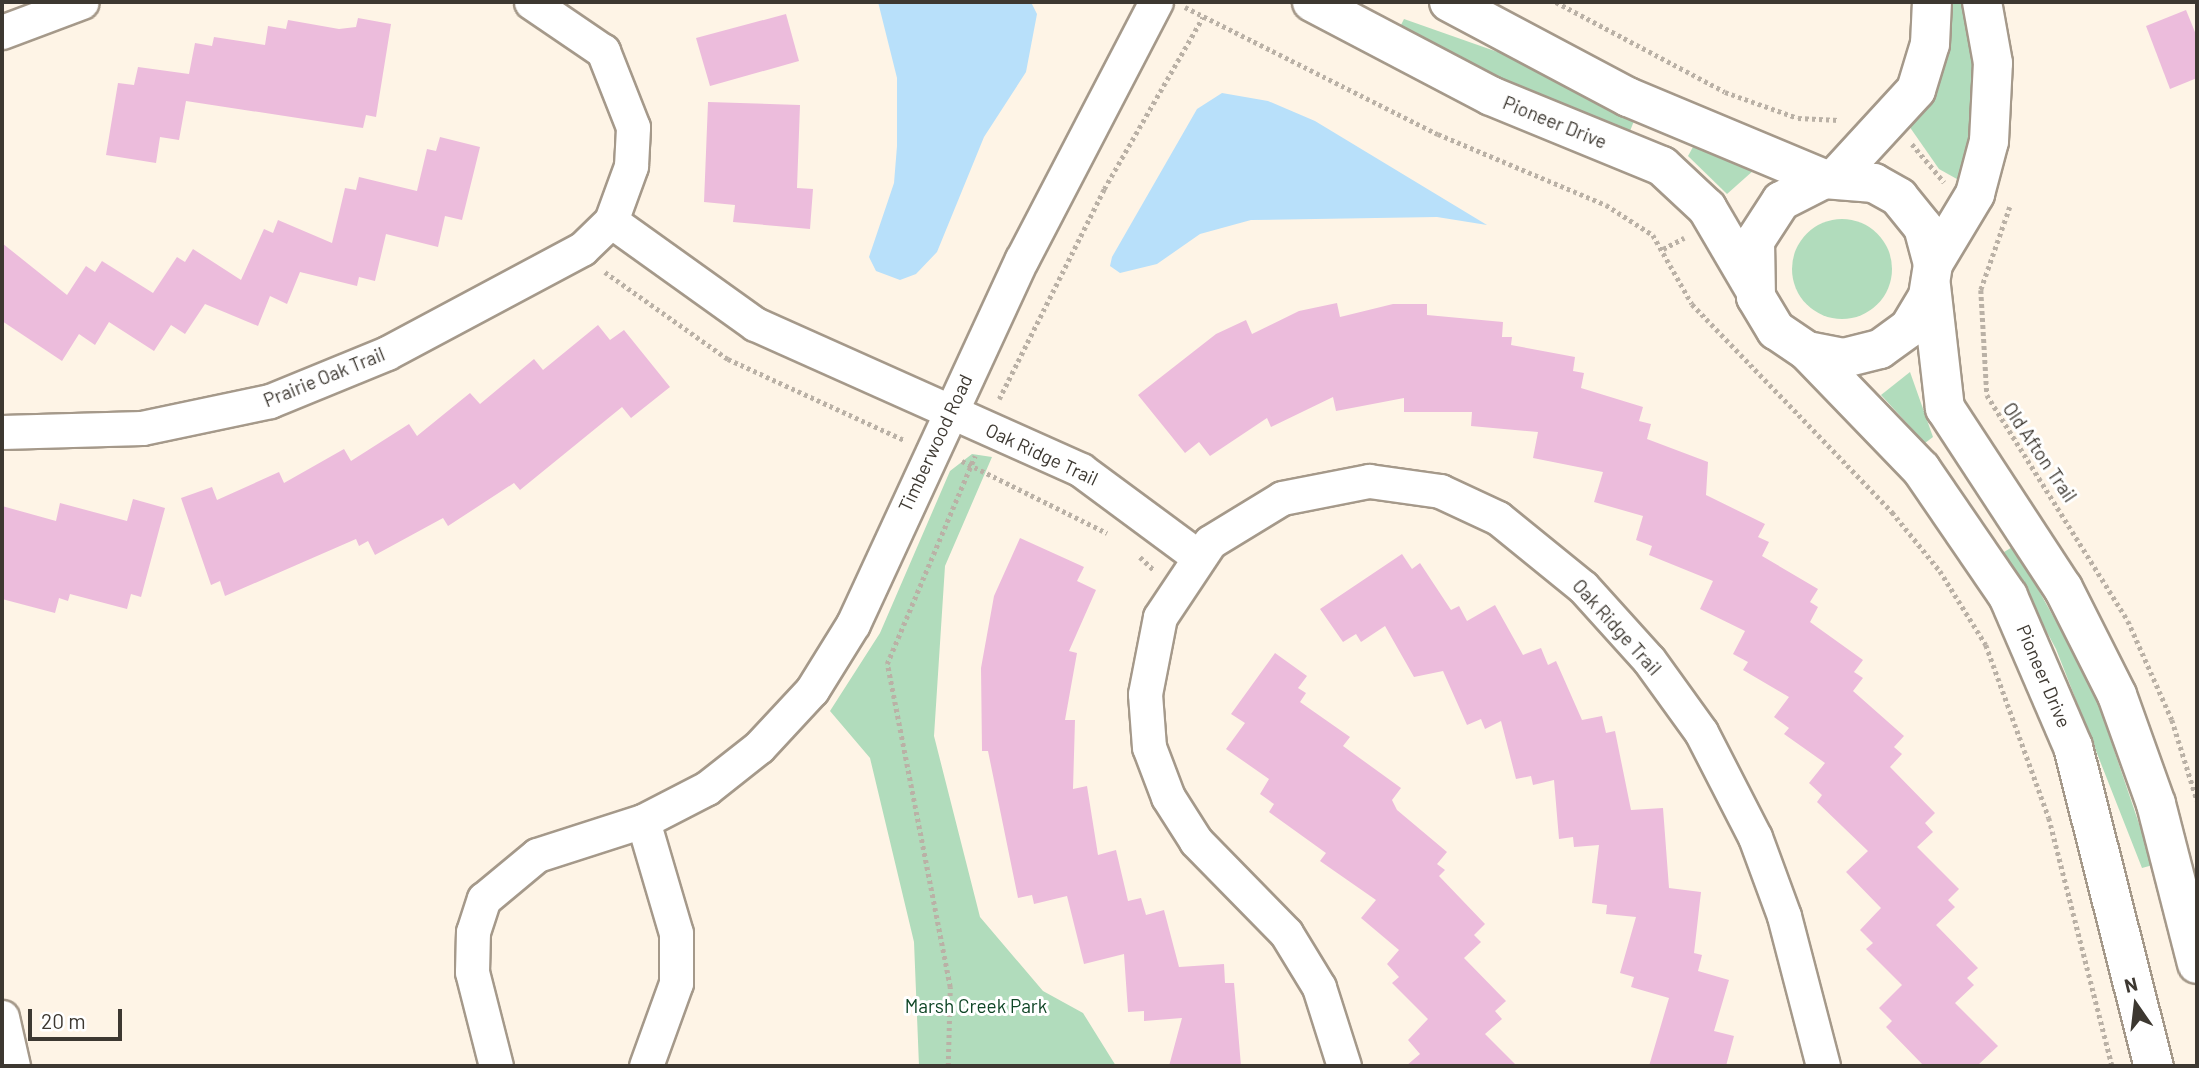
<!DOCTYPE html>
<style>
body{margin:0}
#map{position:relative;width:2199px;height:1068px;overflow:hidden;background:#fef4e6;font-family:Barlow,sans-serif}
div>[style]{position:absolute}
.green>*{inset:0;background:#b1dcbc}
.round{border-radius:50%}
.water>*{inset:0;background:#b8e0fa}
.building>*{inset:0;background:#ecbcdc}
.path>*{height:4.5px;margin-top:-2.25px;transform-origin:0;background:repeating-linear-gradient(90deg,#bab1a6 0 3.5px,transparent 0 7px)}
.roads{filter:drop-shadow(2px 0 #a5998a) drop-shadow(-2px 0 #a5998a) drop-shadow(0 2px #a5998a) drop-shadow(0 -2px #a5998a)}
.minor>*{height:33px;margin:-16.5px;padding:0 16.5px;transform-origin:16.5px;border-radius:16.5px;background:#fff}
.tertiary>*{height:38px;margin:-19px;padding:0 19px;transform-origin:19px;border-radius:19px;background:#fff}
span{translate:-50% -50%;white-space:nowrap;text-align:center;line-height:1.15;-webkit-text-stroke:6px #fff;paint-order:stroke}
.street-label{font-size:19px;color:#3d3831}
.park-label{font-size:19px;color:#0e4525}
.frame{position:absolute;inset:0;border:4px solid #3d3831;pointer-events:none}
.north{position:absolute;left:2101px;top:970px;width:70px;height:70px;-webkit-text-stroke:5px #fff;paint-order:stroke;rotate:346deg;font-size:19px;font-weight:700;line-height:28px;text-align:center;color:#3d3831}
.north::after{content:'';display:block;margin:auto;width:24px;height:32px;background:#3d3831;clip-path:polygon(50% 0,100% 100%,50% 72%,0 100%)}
.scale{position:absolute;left:28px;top:1009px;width:94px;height:32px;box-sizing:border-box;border:4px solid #3d3831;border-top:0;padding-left:9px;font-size:21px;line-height:24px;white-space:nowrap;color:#3d3831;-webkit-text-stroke:5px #fff;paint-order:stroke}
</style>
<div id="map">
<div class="green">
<i style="clip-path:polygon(1945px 2px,1968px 2px,1981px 71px,1964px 183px,1939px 169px,1909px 126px)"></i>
<i style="clip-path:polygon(1404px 19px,1509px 56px,1634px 121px,1630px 131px,1469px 65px,1399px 29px)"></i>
<i style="clip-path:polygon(1693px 147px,1754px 170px,1727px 194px,1688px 156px)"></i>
<i class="round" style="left:1792px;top:219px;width:100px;height:100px"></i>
<i style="clip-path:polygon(1910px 372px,1933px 437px,1925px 443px,1881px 395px)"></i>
<i style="clip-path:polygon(972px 454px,992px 457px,945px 566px,934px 736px,980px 917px,1043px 991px,1083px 1013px,1116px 1066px,919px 1066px,914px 942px,870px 758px,830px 711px,880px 633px,950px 471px)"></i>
<i style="clip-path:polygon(2014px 546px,2093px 688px,2153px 865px,2142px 868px,2056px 649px,2004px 552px)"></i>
</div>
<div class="water">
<i style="clip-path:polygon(878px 2px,1031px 2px,1037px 14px,1026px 72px,984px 137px,937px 252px,916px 274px,900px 280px,876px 271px,869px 257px,894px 183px,897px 146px,897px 78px)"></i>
<i style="clip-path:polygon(1222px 93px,1268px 101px,1315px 121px,1487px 225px,1437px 217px,1251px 220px,1200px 234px,1157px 264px,1120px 273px,1110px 266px,1112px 257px,1197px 109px)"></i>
</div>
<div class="building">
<i style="clip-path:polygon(2186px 10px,2197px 37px,2197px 78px,2170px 89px,2146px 26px)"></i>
<i style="clip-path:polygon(786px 14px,799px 61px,710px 86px,696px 38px)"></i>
<i style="clip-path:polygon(358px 18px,391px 24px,376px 117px,366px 115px,363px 128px,186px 101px,179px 140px,160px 137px,156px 163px,106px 155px,118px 83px,134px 85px,138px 67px,189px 74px,195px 43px,212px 46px,214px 37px,265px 45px,268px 26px,286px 29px,288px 20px,339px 29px,356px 27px)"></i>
<i style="clip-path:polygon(708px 102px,800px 105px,797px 188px,813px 189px,810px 229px,733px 222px,735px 205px,704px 202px)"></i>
<i style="clip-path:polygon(440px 137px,480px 147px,462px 220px,445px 216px,438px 247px,386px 234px,375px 281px,359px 277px,357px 286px,300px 272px,287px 304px,270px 296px,258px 326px,205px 304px,185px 334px,171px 325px,154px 351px,109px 322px,95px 345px,79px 334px,62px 361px,2px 321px,2px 243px,67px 295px,86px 266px,95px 272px,102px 261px,153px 293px,177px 257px,185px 262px,193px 249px,241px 280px,264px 229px,273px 233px,278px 220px,332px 243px,345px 188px,356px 190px,359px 177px,417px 191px,427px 149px,436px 151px)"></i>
<i style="clip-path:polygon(1337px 303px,1340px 317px,1393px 304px,1427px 304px,1427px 315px,1503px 322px,1502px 337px,1512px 337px,1511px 345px,1575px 357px,1573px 371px,1584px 373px,1581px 388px,1643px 407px,1639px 421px,1651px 424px,1647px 439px,1708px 462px,1706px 495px,1765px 524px,1758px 537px,1769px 542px,1762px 556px,1818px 589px,1810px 602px,1818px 607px,1810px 622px,1863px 660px,1854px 672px,1863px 678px,1853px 691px,1904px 736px,1894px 747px,1902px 754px,1890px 767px,1935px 813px,1925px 823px,1933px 832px,1917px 847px,1959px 889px,1948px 900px,1955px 907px,1936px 925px,1978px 968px,1967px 978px,1974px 985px,1955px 1003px,1998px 1046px,1977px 1066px,1924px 1066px,1886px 1027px,1892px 1021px,1879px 1008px,1902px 985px,1866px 949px,1873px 943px,1860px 930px,1881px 908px,1846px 872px,1868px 851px,1817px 802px,1822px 795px,1809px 783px,1825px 763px,1784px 734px,1789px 728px,1774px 717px,1789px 697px,1743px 670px,1748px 662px,1733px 654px,1745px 631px,1700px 609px,1713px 581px,1649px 555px,1652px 546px,1636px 540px,1643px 516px,1594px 502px,1603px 472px,1533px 458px,1538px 432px,1471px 426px,1472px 412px,1404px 412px,1404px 398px,1336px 411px,1333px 397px,1271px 427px,1267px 418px,1210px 456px,1199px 442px,1185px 453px,1138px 395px,1216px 334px,1246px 320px,1252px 334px,1299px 311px)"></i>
<i style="clip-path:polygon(598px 325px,610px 340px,624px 330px,670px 387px,631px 418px,622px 407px,520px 490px,514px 483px,448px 526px,443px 518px,375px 555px,368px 541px,359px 546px,356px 539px,225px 596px,220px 581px,211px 585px,181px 498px,212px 487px,217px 500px,279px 472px,284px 483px,344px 449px,351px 461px,409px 424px,417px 436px,470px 393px,480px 404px,534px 359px,543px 370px)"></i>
<i style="clip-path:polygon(133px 499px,165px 508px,141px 597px,131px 594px,127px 609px,70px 594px,68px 601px,59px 598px,55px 613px,2px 599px,2px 506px,56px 521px,60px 503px,127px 521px)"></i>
<i style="clip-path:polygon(1020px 538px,1084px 567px,1077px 581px,1096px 590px,1069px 651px,1077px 653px,1065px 720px,1075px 720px,1073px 789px,1087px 786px,1098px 855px,1116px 850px,1128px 901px,1141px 898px,1146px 915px,1164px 910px,1179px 967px,1224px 964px,1225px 983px,1234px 983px,1241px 1066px,1169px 1066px,1182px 1018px,1144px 1021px,1144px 1011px,1128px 1012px,1124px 954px,1084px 964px,1067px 896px,1034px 904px,1032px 895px,1018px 898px,988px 751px,982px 751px,981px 668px,994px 596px)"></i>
<i style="clip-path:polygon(1402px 554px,1412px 569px,1420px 563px,1451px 610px,1459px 606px,1467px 621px,1495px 605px,1523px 655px,1541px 648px,1548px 665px,1556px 661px,1582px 720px,1602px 716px,1606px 733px,1615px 731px,1631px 810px,1663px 808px,1669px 888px,1701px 892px,1694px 953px,1702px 955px,1698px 971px,1729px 980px,1714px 1031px,1734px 1036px,1726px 1066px,1649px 1066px,1669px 998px,1631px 987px,1634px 977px,1620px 973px,1636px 917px,1606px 914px,1607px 905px,1592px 903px,1599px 845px,1574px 847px,1573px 837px,1559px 839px,1554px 780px,1533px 785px,1531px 776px,1516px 779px,1501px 721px,1485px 729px,1481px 719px,1467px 725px,1443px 671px,1414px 677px,1385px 626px,1361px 642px,1356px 634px,1343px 642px,1320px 609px)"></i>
<i style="clip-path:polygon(1275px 653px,1307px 676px,1298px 688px,1306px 693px,1300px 702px,1350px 737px,1343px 746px,1401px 788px,1392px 800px,1397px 810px,1447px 852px,1437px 864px,1445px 870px,1439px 876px,1485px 924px,1474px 935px,1481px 942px,1464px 958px,1506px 1001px,1495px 1011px,1502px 1019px,1485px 1034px,1517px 1066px,1406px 1066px,1420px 1054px,1408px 1040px,1428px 1019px,1392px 983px,1399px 977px,1387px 964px,1399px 950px,1361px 918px,1376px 900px,1320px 861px,1326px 853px,1269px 812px,1274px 804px,1260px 794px,1269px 779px,1226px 749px,1245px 723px,1231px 714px)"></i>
</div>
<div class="path">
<i style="left:1556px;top:2px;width:191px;rotate:28deg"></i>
<i style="left:1725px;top:92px;width:77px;rotate:19.6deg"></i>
<i style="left:1798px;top:118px;width:41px;rotate:2.8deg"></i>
<i style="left:1185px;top:7px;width:283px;rotate:26.7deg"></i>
<i style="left:1438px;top:134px;width:182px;rotate:22.9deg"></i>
<i style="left:1606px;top:205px;width:56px;rotate:32.6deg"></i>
<i style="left:1653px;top:235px;width:79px;rotate:60.5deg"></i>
<i style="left:1692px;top:304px;width:289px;rotate:46.1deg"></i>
<i style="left:1892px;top:512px;width:76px;rotate:50.9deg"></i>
<i style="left:1940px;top:571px;width:87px;rotate:58.1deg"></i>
<i style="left:1986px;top:645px;width:184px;rotate:70deg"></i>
<i style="left:2049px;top:818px;width:256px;rotate:75.7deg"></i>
<i style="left:1912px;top:144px;width:50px;rotate:49.9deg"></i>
<i style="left:2010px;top:207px;width:88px;rotate:109.3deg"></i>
<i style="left:1981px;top:290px;width:105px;rotate:86.7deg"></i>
<i style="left:1987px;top:395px;width:266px;rotate:58deg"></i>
<i style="left:2128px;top:621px;width:108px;rotate:66deg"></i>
<i style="left:2172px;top:720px;width:84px;rotate:72.6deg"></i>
<i style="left:1663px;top:249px;width:24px;rotate:-28deg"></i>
<i style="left:605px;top:272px;width:151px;rotate:35.3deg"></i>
<i style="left:728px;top:359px;width:194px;rotate:24.7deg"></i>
<i style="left:999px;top:399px;width:235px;rotate:-63.4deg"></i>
<i style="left:1104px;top:189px;width:198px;rotate:-60.1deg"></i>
<i style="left:962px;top:461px;width:162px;rotate:26.4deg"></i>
<i style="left:1140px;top:557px;width:19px;rotate:43deg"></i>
<i style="left:948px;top:1066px;width:79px;rotate:-88.5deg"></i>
<i style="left:950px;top:987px;width:329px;rotate:-101deg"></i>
<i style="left:887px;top:664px;width:226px;rotate:-67.1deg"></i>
</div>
<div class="roads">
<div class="minor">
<i style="left:2px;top:32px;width:85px;rotate:-20.6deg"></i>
<i style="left:611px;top:221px;width:177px;rotate:35.6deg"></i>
<i style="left:755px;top:324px;width:357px;rotate:24.1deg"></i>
<i style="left:1081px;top:470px;width:143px;rotate:36.5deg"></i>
<i style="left:2px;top:432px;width:140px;rotate:-1.6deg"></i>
<i style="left:142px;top:428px;width:131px;rotate:-11.9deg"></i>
<i style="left:270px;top:401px;width:126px;rotate:-22.3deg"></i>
<i style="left:387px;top:353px;width:221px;rotate:-28.1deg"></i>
<i style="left:582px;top:249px;width:40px;rotate:-44deg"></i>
<i style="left:611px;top:221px;width:59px;rotate:-70deg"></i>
<i style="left:631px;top:166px;width:39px;rotate:-87deg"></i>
<i style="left:633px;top:127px;width:82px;rotate:-111.5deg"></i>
<i style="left:603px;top:51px;width:87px;rotate:-145.8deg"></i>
<i style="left:643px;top:821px;width:117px;rotate:73.6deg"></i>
<i style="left:676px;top:933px;width:50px;rotate:90deg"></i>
<i style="left:676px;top:983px;width:88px;rotate:109.9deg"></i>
<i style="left:2px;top:1017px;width:50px;rotate:77.3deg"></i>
<i style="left:496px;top:1066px;width:97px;rotate:-104.3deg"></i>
<i style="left:472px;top:972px;width:40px;rotate:-88.6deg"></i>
<i style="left:473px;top:932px;width:35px;rotate:-72deg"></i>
<i style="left:484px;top:899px;width:69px;rotate:-39.7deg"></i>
<i style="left:537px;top:855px;width:111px;rotate:-17.8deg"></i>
<i style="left:643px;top:821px;width:72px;rotate:-27.3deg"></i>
<i style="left:707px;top:788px;width:66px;rotate:-38.3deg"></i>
<i style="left:759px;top:747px;width:78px;rotate:-47.1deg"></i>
<i style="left:812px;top:690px;width:78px;rotate:-58.2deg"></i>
<i style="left:853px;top:624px;width:402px;rotate:-65.2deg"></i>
<i style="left:1022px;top:259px;width:290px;rotate:-62.5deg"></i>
<i style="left:1344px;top:1066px;width:83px;rotate:-107.6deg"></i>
<i style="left:1319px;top:987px;width:63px;rotate:-121.4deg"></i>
<i style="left:1286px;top:933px;width:129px;rotate:-134.4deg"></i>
<i style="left:1196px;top:841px;width:52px;rotate:-122.5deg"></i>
<i style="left:1168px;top:797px;width:53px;rotate:-110.8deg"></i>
<i style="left:1149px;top:747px;width:53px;rotate:-94.3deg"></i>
<i style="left:1145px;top:694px;width:78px;rotate:-79deg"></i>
<i style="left:1160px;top:617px;width:90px;rotate:-56.3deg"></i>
<i style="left:1210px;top:542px;width:84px;rotate:-31.4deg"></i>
<i style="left:1282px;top:498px;width:89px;rotate:-11.1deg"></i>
<i style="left:1369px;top:481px;width:72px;rotate:8deg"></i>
<i style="left:1440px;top:491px;width:64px;rotate:25deg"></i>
<i style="left:1498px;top:518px;width:109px;rotate:39.1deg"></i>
<i style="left:1583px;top:587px;width:98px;rotate:47.9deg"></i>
<i style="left:1649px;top:660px;width:89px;rotate:54.2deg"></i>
<i style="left:1701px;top:732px;width:118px;rotate:62.8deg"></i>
<i style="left:1755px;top:837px;width:84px;rotate:69.8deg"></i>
<i style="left:1784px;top:916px;width:155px;rotate:75.4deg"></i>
</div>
<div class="tertiary">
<i style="left:1312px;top:2px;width:202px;rotate:27.7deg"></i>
<i style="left:1491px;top:96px;width:185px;rotate:22.3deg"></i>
<i style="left:1662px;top:166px;width:62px;rotate:43deg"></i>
<i style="left:1707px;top:208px;width:93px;rotate:59.6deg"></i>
<i style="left:1449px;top:2px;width:203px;rotate:28deg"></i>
<i style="left:1628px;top:97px;width:212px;rotate:22.7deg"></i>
<i style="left:1836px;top:177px;width:118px;rotate:-47.4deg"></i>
<i style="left:1916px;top:90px;width:48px;rotate:-73.1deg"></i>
<i style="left:1930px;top:44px;width:42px;rotate:-87.3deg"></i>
<i style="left:1933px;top:264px;width:82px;rotate:-59deg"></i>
<i style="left:1975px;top:194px;width:55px;rotate:-75.2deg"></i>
<i style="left:1989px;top:141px;width:78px;rotate:-87.1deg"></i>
<i style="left:1993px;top:63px;width:62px;rotate:-100.2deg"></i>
<i style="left:1931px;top:286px;width:123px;rotate:83.5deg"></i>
<i style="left:1945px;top:408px;width:215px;rotate:56.8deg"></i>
<i style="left:2063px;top:588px;width:120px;rotate:63.2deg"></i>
<i style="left:2117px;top:695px;width:116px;rotate:70.3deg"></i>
<i style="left:2156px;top:804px;width:165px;rotate:75.6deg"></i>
<i style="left:1807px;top:351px;width:38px;rotate:11deg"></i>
<i style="left:1844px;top:358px;width:37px;rotate:-14deg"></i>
<i style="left:1880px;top:349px;width:36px;rotate:-36deg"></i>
<i style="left:1909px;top:328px;width:37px;rotate:-59deg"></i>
<i style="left:1928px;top:296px;width:32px;rotate:-81deg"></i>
<i style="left:1933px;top:264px;width:38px;rotate:-105deg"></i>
<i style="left:1923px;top:227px;width:38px;rotate:-129deg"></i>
<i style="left:1899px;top:197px;width:29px;rotate:-151deg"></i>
<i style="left:1874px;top:183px;width:50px;rotate:-175.4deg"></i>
<i style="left:1824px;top:179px;width:48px;rotate:152.9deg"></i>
<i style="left:1781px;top:201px;width:48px;rotate:123deg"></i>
<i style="left:1755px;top:241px;width:56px;rotate:89deg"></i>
<i style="left:1756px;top:297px;width:39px;rotate:59deg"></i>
<i style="left:1776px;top:330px;width:37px;rotate:34deg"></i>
<i style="left:1807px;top:351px;width:164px;rotate:46deg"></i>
<i style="left:1921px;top:469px;width:154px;rotate:55.6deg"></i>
<i style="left:2008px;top:596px;width:164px;rotate:66.7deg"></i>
<i style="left:2073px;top:747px;width:329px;rotate:75.8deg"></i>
</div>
</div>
<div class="street-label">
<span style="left:1555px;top:122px;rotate:22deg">Pioneer Drive</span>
<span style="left:324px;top:377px;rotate:-22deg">Prairie Oak Trail</span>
<span style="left:935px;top:443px;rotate:-65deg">Timberwood Road</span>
<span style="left:2040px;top:452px;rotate:56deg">Old Afton Trail</span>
<span style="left:1042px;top:454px;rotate:25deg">Oak Ridge Trail</span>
<span style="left:1617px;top:627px;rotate:48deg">Oak Ridge Trail</span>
<span style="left:2044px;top:676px;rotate:67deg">Pioneer Drive</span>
</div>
<div class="park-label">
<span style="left:976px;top:1006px">Marsh Creek Park</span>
</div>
<div class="frame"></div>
<div class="north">N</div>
<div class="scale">20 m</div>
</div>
